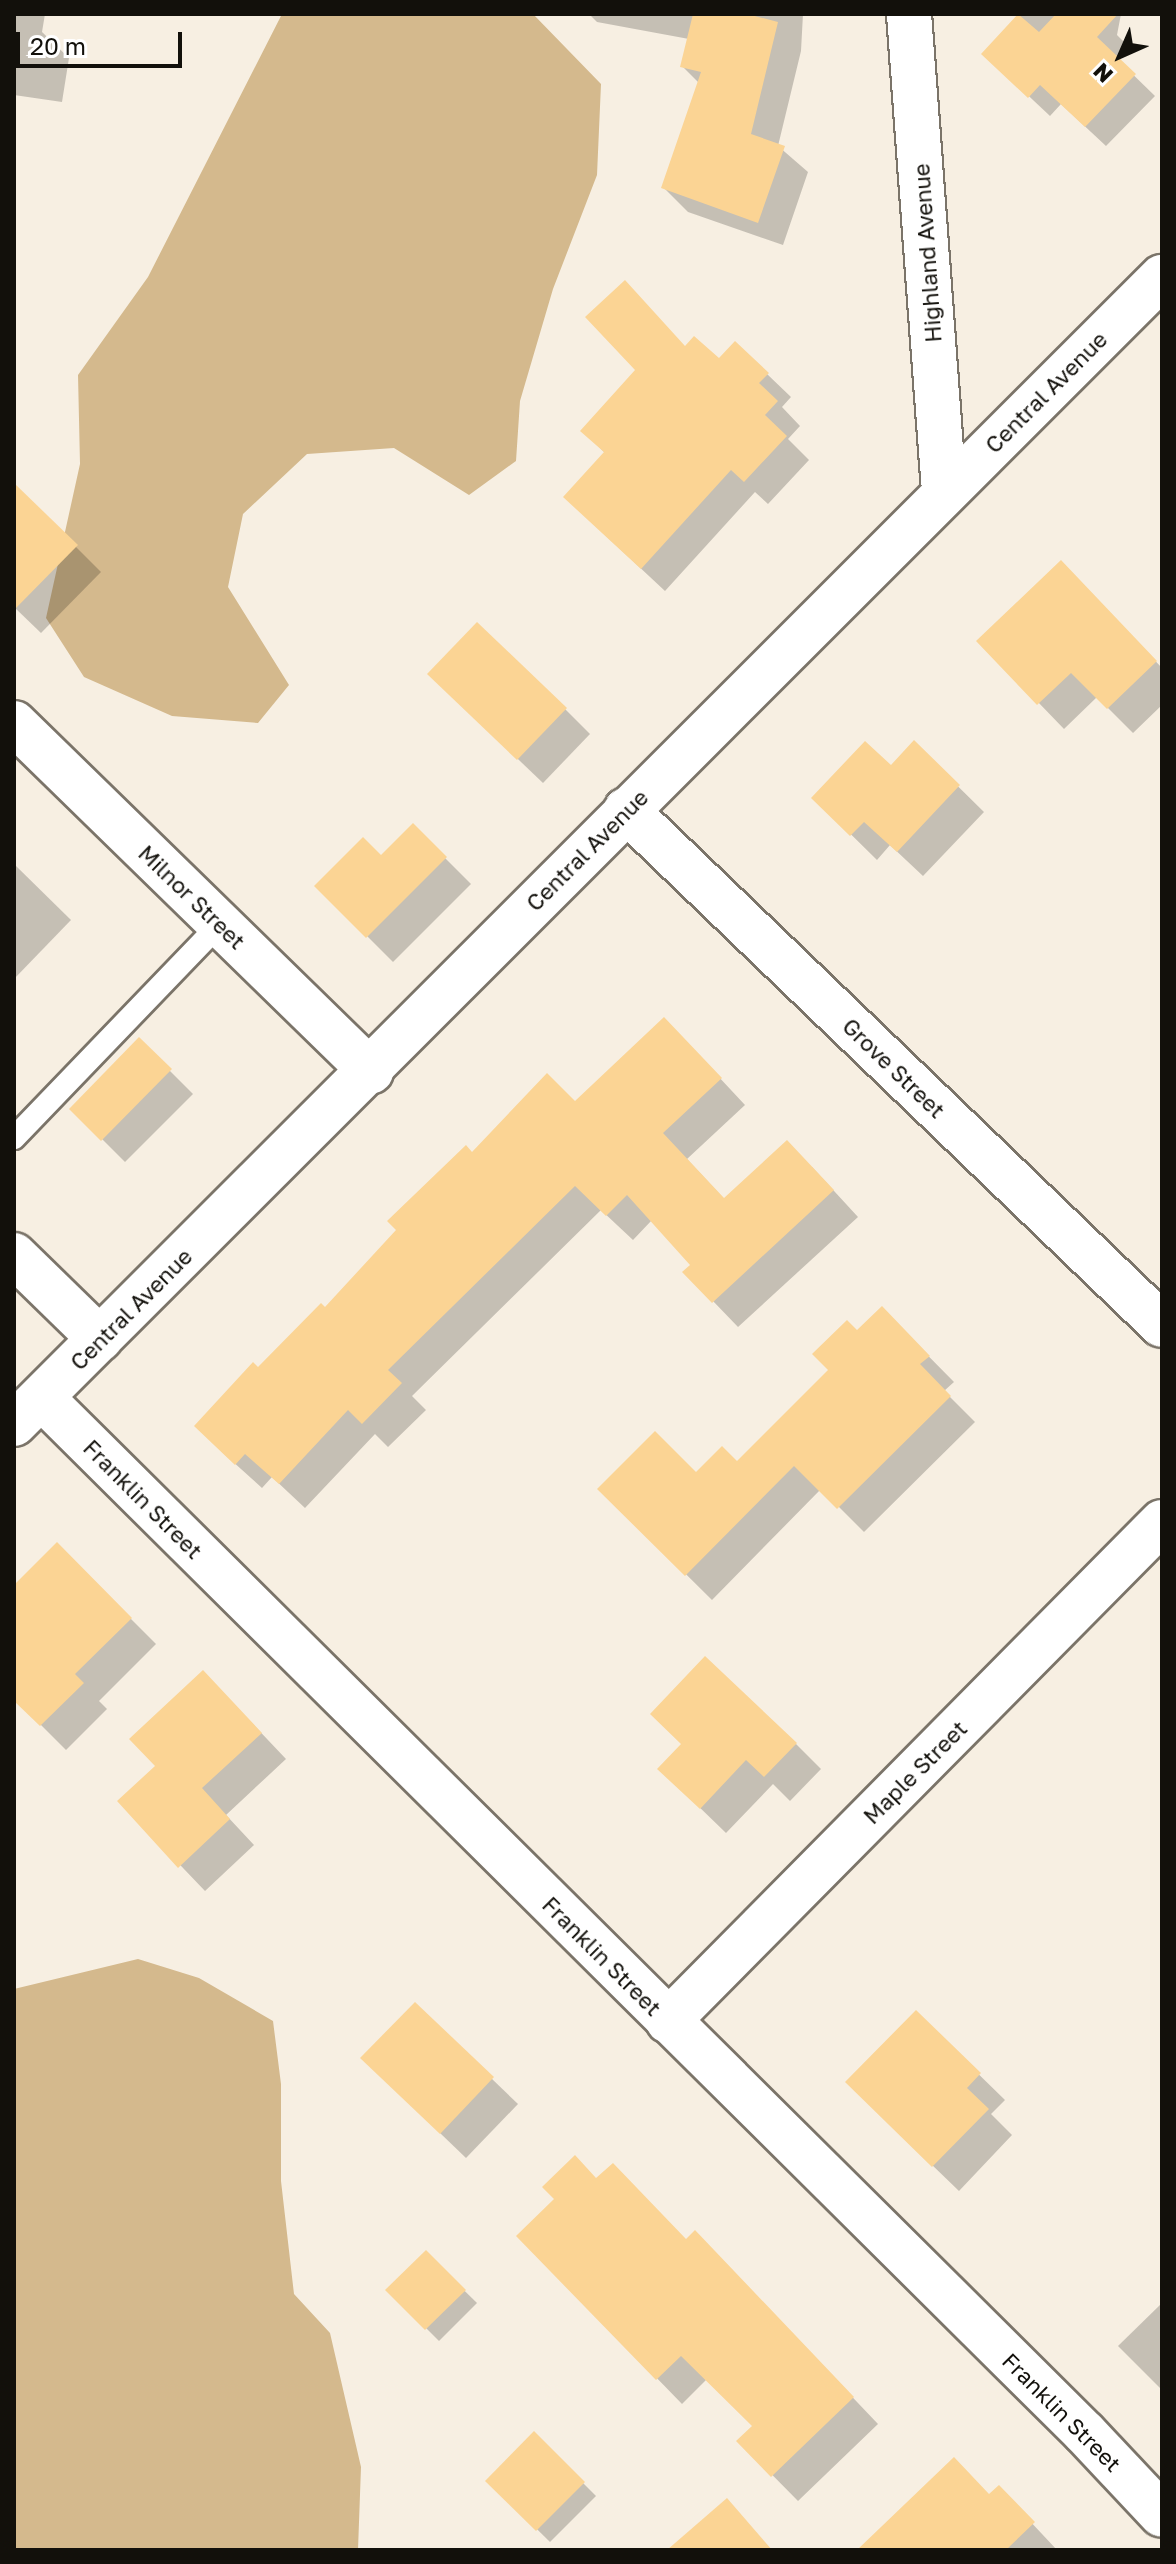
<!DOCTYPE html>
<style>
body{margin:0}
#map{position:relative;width:1176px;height:2564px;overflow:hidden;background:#f7efe2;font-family:"Golos Text",sans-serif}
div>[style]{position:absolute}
.green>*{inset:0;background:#d4b98d}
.shadow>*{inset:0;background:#0003}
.building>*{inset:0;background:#fbd494}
.roads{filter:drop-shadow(2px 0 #7b7469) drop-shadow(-2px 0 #7b7469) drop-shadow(0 2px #7b7469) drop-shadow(0 -2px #7b7469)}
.lane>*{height:22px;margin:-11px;padding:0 11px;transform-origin:11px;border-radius:11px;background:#fff}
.street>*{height:44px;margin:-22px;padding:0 22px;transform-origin:22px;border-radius:22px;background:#fff}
.secondary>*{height:44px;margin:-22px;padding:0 22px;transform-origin:22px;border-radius:22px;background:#fff}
span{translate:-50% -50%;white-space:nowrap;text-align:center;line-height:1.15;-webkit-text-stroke:8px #fff;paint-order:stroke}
.street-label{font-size:22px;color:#12100b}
.frame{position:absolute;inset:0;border:16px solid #12100b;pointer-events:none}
.north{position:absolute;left:1080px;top:16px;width:80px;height:80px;-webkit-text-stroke:6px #fff;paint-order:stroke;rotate:225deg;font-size:22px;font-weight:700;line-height:32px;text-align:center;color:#12100b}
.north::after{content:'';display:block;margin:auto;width:28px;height:36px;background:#12100b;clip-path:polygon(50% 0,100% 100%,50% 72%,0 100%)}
.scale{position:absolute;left:16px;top:32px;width:166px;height:36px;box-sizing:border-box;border:4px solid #12100b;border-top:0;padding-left:10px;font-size:24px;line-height:28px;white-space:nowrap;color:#12100b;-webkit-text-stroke:6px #fff;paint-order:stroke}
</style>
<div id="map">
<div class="green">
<i style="clip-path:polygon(282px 14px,533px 14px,601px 84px,597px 175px,553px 289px,520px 401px,516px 461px,469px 495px,394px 448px,307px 454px,243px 514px,228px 587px,289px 685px,258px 723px,172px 716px,84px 677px,46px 618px,80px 464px,78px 375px,148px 277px)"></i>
<i style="clip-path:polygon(138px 1959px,199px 1978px,273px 2021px,281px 2084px,281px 2181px,294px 2294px,330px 2333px,361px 2467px,358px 2550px,14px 2550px,14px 1989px)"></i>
</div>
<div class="shadow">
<i style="clip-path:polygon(14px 14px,45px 14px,42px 32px,69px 58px,62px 102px,14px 95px)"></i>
<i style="clip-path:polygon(589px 14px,803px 14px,801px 51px,778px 146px,808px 172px,783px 245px,688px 212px,664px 188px,700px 84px,682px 66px,689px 39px,597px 22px)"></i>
<i style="clip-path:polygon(1021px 14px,1121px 14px,1117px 35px,1128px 46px,1116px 58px,1155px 96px,1106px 146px,1061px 104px,1050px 116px,984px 54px)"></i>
<i style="clip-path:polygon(686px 348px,767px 374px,791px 397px,782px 407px,800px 426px,788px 439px,809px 460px,768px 504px,755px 492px,665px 591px,589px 520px,605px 453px,583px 431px)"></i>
<i style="clip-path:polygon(16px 487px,101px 572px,41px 633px,14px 607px)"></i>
<i style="clip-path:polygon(1086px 588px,1162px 668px,1162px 705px,1133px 733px,1097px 697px,1064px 729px,979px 641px)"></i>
<i style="clip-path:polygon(455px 699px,565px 709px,590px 734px,543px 783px)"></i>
<i style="clip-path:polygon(914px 743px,984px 812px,923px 876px,890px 845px,877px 860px,814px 798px,891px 768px)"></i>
<i style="clip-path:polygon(413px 826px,471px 884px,393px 962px,317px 886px,381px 858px)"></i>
<i style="clip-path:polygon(14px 864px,71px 920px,14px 979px)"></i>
<i style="clip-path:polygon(139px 1040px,193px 1094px,125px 1162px,72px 1109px)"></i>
<i style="clip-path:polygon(689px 1045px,745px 1105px,687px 1159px,725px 1200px,812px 1167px,858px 1217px,738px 1327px,685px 1272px,693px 1265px,652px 1220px,633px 1240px,601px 1210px,412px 1396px,426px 1410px,388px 1447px,375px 1434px,305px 1508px,272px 1477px,262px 1488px,221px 1451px,259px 1370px,325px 1310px,472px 1154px)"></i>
<i style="clip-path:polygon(882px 1309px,954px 1382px,944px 1391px,975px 1422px,864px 1532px,821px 1489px,712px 1600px,600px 1489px,696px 1474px,737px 1464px,831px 1370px,857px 1333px)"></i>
<i style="clip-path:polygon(57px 1545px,156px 1644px,99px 1701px,107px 1709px,66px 1750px,14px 1698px,14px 1597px)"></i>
<i style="clip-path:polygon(228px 1698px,286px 1759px,226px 1815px,254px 1845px,205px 1891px,119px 1801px)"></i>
<i style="clip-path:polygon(796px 1744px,821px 1769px,790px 1801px,773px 1784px,726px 1833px,660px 1769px)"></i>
<i style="clip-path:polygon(415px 2005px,518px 2104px,466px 2158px,388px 2083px)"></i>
<i style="clip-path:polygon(916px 2013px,1005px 2100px,991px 2114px,1012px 2135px,959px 2191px,873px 2108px)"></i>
<i style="clip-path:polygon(519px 2236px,686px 2241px,720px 2258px,878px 2424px,798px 2501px,739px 2441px,754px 2426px,707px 2379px,682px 2404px)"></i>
<i style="clip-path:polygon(426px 2253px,477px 2303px,439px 2341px,388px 2290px)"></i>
<i style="clip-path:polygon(1162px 2303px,1162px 2390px,1118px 2346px)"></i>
<i style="clip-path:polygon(534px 2434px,596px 2496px,550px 2542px,488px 2481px)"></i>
<i style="clip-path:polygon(999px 2488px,1057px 2550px,899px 2550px,990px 2496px)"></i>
</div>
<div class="building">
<i style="clip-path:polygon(693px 14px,747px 14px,778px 22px,751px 134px,785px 146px,758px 223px,661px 188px,701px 72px,680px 67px)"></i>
<i style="clip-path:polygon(1018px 14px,1039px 32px,1056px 14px,1118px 14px,1097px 37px,1136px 74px,1085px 127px,1040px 85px,1028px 98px,981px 54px)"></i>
<i style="clip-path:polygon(625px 280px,685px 346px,694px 336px,719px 358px,735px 341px,769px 373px,759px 383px,778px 401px,765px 415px,787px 436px,744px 482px,731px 470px,641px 569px,563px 497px,604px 452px,580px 431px,635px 370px,585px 317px)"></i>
<i style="clip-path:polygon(14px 483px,78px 545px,14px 610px)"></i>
<i style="clip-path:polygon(1061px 560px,1157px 661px,1107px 709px,1071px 673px,1037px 705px,976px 641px)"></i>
<i style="clip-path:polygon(477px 622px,567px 708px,517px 760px,427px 674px)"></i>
<i style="clip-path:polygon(914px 740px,960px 785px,897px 852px,864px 822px,850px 836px,811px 798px,865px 741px,891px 765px)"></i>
<i style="clip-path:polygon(413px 823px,447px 857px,366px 938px,314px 886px,363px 837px,381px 855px)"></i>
<i style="clip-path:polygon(664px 1017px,722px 1078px,663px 1133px,724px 1198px,787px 1140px,834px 1190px,712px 1303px,682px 1272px,690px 1265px,627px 1195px,606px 1216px,575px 1186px,388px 1370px,402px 1383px,362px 1424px,348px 1410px,279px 1484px,245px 1454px,235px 1465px,194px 1426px,253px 1362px,258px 1367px,321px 1303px,325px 1307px,396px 1230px,387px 1221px,466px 1145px,472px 1152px,547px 1073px,575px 1101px)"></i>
<i style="clip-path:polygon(139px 1037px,172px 1069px,101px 1141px,69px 1109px)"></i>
<i style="clip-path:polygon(882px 1306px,930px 1356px,920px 1364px,951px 1396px,837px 1509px,794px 1466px,685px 1576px,597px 1489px,655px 1431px,696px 1472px,722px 1446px,737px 1461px,828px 1370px,812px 1354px,847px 1320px,857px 1330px)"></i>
<i style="clip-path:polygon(57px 1542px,132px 1618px,75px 1674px,84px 1683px,40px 1726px,14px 1701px,14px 1585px)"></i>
<i style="clip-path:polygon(705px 1656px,797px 1743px,764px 1777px,746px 1760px,700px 1809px,657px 1769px,681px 1744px,650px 1714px)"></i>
<i style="clip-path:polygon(203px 1670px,262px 1733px,202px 1788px,230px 1819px,178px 1868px,117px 1801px,155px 1766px,129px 1739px)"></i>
<i style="clip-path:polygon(415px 2002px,494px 2077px,440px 2134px,360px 2058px)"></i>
<i style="clip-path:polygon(916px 2010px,981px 2073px,967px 2088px,989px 2109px,932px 2167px,845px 2082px)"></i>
<i style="clip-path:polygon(575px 2155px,596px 2178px,613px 2163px,686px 2239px,695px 2230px,854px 2397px,771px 2477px,736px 2441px,752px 2426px,681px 2356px,656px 2380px,516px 2236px,554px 2199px,542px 2187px)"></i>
<i style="clip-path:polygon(426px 2250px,466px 2290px,425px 2330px,385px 2290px)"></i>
<i style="clip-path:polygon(534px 2431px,585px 2482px,536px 2531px,485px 2481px)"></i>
<i style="clip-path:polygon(954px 2457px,989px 2494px,999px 2485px,1035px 2522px,1006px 2550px,857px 2550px)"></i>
<i style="clip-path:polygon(727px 2498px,772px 2550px,667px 2550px)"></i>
</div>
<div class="roads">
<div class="lane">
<i style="left:14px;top:1138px;width:297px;rotate:-46.1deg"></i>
</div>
<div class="street">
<i style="left:909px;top:14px;width:479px;rotate:85.8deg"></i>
<i style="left:14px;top:723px;width:499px;rotate:44.3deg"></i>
<i style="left:626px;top:810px;width:743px;rotate:43.86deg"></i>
<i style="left:14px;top:1255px;width:120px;rotate:44.3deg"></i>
<i style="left:42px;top:1398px;width:1469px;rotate:44.78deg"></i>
<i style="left:1085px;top:2433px;width:112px;rotate:46.8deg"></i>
<i style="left:668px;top:2021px;width:702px;rotate:-45.29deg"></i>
</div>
<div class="secondary">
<i style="left:14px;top:1424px;width:1623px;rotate:-44.98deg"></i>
</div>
</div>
<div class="street-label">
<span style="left:927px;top:253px;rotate:-94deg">Highland Avenue</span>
<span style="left:1046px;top:392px;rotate:-45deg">Central Avenue</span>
<span style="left:587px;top:850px;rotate:-45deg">Central Avenue</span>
<span style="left:192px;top:897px;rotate:44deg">Milnor Street</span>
<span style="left:894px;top:1068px;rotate:44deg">Grove Street</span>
<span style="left:131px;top:1309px;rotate:-45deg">Central Avenue</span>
<span style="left:143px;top:1499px;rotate:45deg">Franklin Street</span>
<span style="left:915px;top:1772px;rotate:-45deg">Maple Street</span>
<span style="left:602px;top:1956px;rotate:45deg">Franklin Street</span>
<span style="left:1062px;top:2412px;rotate:45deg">Franklin Street</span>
</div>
<div class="frame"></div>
<div class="north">N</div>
<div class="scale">20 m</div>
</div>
